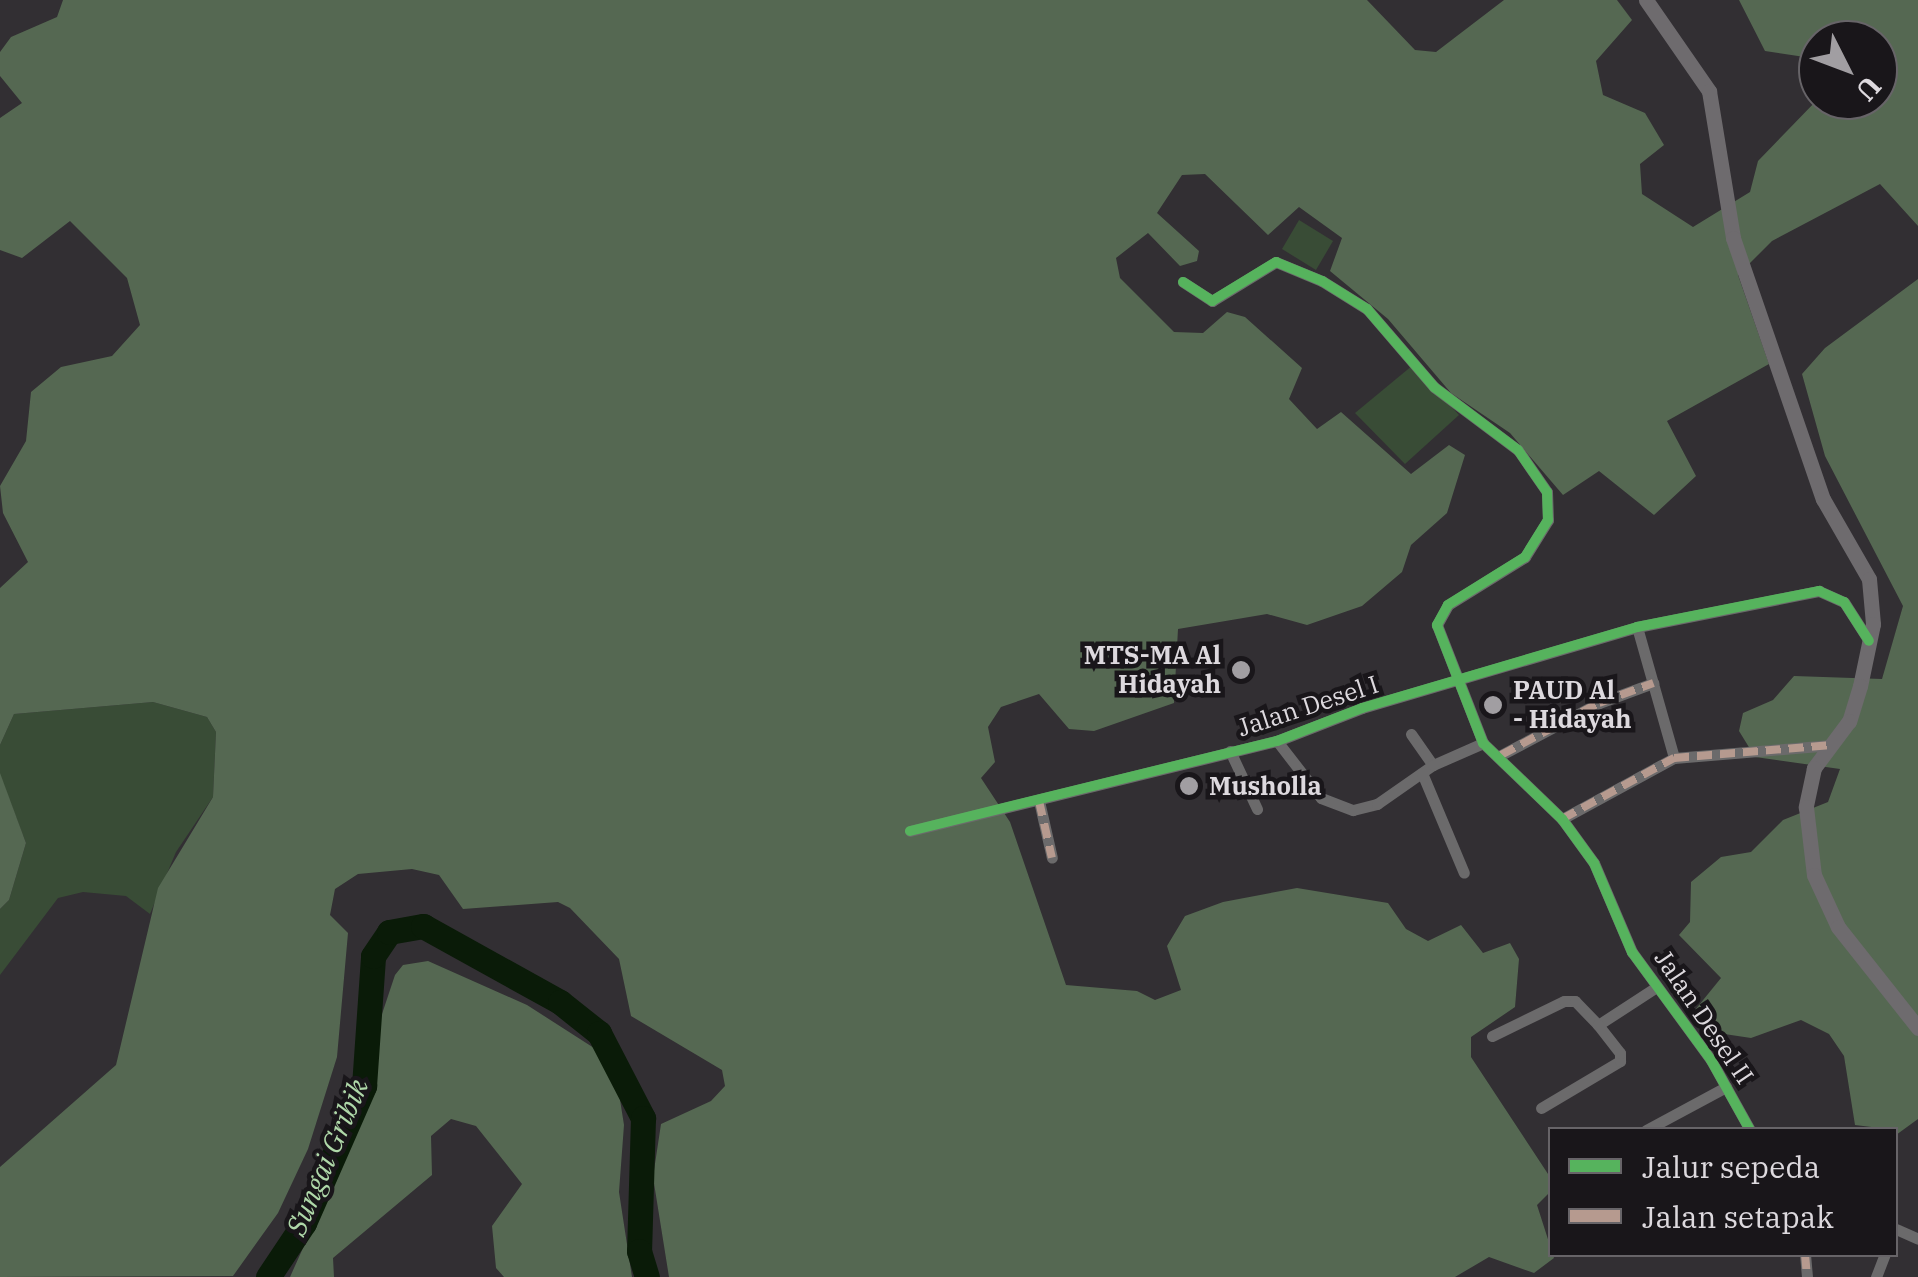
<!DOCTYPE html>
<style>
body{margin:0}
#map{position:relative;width:1918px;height:1277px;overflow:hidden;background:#322f33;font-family:"IBM Plex Serif",serif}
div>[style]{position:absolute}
.green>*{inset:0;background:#394c36}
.forest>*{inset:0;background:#556852}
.river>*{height:25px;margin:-12.5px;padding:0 12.5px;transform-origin:12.5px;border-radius:12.5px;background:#0a1b08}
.street>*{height:11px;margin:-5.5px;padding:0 5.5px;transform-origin:5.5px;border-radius:5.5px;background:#6b6a6b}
.secondary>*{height:15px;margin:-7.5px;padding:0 7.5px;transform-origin:7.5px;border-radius:7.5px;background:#6e6b6e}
.quiet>*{height:8px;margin-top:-4px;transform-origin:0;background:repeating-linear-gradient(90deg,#b69a8f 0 15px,transparent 0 23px)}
.cycleway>*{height:10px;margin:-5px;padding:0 5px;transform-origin:5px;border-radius:5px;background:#56b35d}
.dots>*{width:28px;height:28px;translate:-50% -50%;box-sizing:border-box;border:5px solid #19161a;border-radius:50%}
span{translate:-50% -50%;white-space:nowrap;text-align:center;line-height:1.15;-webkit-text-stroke:9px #19161a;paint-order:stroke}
.poi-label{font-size:25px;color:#ddd9de;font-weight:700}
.right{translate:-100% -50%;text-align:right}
.left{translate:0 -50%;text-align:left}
.street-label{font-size:25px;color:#ddd9de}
.water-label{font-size:28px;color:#afd8a9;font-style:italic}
.legend{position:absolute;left:1548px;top:1127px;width:350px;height:130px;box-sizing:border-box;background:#19161a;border:2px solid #676468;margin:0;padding:12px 18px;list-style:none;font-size:30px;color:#ddd9de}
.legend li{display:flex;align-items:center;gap:20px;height:50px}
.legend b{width:50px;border:2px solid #676468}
.north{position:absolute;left:1798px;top:20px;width:100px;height:100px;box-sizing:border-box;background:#19161a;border:2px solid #676468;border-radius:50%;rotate:132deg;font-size:28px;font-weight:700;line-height:40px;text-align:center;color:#ddd9de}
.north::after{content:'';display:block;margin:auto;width:35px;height:45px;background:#a19ea2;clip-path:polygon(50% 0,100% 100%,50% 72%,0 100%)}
</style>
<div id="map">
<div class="green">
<i style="clip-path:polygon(1299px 220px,1333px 241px,1316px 270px,1282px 249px)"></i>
<i style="clip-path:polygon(1413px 365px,1459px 415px,1405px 464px,1355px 413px)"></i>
<i style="clip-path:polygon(153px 702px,207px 717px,216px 732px,213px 797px,176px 852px,150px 914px,126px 896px,83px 892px,58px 898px,0 975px,0 909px,9px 900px,26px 843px,0 775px,0 745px,14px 714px)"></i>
</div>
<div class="forest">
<i style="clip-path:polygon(63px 0,1367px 0,1415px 50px,1436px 52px,1504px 0,1617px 0,1632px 20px,1596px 61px,1603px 95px,1645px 113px,1664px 145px,1640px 164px,1642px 194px,1693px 227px,1750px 192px,1758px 161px,1818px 99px,1878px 100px,1878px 40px,1818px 40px,1818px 59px,1765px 51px,1739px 0,1918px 0,1918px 226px,1880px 184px,1772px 241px,1738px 275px,1769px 364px,1667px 421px,1696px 476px,1654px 515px,1599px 471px,1563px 495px,1510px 433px,1451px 393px,1388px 319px,1330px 271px,1342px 238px,1299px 207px,1268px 235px,1205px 174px,1182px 175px,1157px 213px,1199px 251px,1197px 261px,1180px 266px,1148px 233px,1116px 258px,1120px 278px,1174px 332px,1203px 333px,1227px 312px,1245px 317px,1302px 368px,1289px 399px,1317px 429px,1341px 412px,1411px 474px,1449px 445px,1465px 455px,1447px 513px,1411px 545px,1402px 572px,1362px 606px,1307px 625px,1267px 614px,1178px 629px,1174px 703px,1094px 731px,1069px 729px,1039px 694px,1001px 707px,988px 727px,995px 762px,981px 778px,1010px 822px,1066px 985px,1137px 991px,1155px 1000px,1181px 990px,1167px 946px,1185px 916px,1223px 902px,1297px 888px,1388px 903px,1406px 929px,1428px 941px,1461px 925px,1483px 953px,1510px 943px,1519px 959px,1515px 1007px,1471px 1037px,1471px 1057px,1550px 1177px,1550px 1192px,1537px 1205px,1554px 1258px,1534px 1273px,1489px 1257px,1455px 1277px,669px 1277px,653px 1177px,661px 1124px,711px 1101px,725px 1086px,722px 1070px,631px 1016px,619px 959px,570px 908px,558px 902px,463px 909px,439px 875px,412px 869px,358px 874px,335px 889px,330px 915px,348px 933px,337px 1057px,308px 1149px,278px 1213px,233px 1276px,0 1277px,0 1167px,116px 1065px,158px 888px,213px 797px,216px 732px,207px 717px,153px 702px,14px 714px,0 745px,0 588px,28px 562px,3px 513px,0 486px,26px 441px,31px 392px,61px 367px,112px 356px,140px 325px,127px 278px,70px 221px,22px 258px,0 250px,0 118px,22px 103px,0 76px,0 52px,11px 37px,57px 17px)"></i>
<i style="clip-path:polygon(1918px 279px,1918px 1119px,1896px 1135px,1896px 1130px,1855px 1125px,1844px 1056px,1829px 1034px,1801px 1020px,1751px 1038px,1711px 1032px,1695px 1010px,1721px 978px,1679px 935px,1690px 922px,1691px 882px,1721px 857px,1751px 852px,1783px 820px,1828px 802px,1840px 769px,1755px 757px,1739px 731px,1743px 713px,1773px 700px,1794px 676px,1882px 679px,1903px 606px,1825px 456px,1802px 374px,1825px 348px)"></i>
<i style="clip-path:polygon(0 773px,26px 843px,9px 900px,0 909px)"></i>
<i style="clip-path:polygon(428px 961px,527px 1005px,594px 1048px,618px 1087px,624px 1125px,619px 1192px,632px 1277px,504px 1277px,496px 1268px,492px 1226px,522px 1184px,476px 1126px,451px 1119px,431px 1136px,432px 1175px,333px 1258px,334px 1277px,290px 1277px,369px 1101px,377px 1029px,395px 975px,403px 965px)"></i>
</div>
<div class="river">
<i style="left:268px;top:1277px;width:65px;rotate:-56.3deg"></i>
<i style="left:304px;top:1223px;width:150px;rotate:-66.3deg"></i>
<i style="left:364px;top:1086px;width:130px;rotate:-86deg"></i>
<i style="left:373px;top:956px;width:29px;rotate:-56deg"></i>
<i style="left:389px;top:932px;width:35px;rotate:-10deg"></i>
<i style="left:423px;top:926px;width:157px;rotate:29deg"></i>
<i style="left:560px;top:1002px;width:50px;rotate:38.5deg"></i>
<i style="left:599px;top:1033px;width:96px;rotate:62.6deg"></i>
<i style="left:643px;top:1118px;width:133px;rotate:91.7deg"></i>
<i style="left:639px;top:1251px;width:27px;rotate:73deg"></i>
</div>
<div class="street">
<i style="left:1183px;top:282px;width:35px;rotate:33deg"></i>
<i style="left:1212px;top:301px;width:75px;rotate:-31.4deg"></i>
<i style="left:1276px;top:262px;width:50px;rotate:22.4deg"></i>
<i style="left:1322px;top:281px;width:53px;rotate:31.9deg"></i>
<i style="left:1367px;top:309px;width:103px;rotate:49.3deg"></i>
<i style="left:1434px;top:387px;width:105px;rotate:36.9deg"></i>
<i style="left:1518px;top:450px;width:51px;rotate:55.4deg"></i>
<i style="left:1547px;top:492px;width:28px;rotate:88deg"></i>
<i style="left:1548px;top:520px;width:44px;rotate:121.9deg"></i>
<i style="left:1525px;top:557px;width:91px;rotate:148.1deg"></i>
<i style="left:1448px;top:605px;width:23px;rotate:119deg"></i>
<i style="left:1437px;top:625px;width:127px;rotate:68.7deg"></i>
<i style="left:1483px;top:743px;width:110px;rotate:43.9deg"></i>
<i style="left:1562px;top:819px;width:54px;rotate:54deg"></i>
<i style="left:1594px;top:863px;width:97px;rotate:66.9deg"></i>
<i style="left:1632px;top:952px;width:134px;rotate:53.8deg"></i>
<i style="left:1711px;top:1060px;width:80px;rotate:60.9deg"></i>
<i style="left:1637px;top:627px;width:136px;rotate:74.2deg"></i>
<i style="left:1411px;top:734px;width:38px;rotate:55deg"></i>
<i style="left:1277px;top:741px;width:72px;rotate:52.3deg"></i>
<i style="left:1321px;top:798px;width:34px;rotate:21deg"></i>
<i style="left:1353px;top:810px;width:25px;rotate:-14deg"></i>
<i style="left:1377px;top:804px;width:68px;rotate:-34.9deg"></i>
<i style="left:1433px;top:765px;width:55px;rotate:-23.7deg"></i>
<i style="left:1230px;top:751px;width:64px;rotate:65deg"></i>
<i style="left:1501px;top:755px;width:111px;rotate:-28deg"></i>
<i style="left:1599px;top:703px;width:58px;rotate:-20.3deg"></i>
<i style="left:1422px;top:773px;width:108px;rotate:67.2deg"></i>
<i style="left:1039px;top:801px;width:58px;rotate:77.2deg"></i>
<i style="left:1562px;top:819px;width:128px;rotate:-28.6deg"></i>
<i style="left:1674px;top:758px;width:158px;rotate:-4.7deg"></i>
<i style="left:910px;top:831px;width:378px;rotate:-13.8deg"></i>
<i style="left:1277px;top:741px;width:91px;rotate:-21.2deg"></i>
<i style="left:1362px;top:708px;width:287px;rotate:-16.4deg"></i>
<i style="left:1637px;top:627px;width:186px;rotate:-11.2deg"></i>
<i style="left:1819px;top:591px;width:27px;rotate:24deg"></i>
<i style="left:1844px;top:602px;width:46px;rotate:57.3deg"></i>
<i style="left:1492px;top:1036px;width:80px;rotate:-25.9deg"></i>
<i style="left:1564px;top:1001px;width:11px"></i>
<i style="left:1575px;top:1001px;width:33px;rotate:46deg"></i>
<i style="left:1598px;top:1025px;width:68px;rotate:-33deg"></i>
<i style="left:1541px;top:1108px;width:92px;rotate:-30.7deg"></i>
<i style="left:1620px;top:1061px;width:8px;rotate:-90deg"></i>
<i style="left:1620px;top:1053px;width:36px;rotate:-128deg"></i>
<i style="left:1646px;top:1130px;width:91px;rotate:-28.3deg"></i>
<i style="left:1896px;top:1229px;width:24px;rotate:24deg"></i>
<i style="left:1805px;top:1254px;width:23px;rotate:85deg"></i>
<i style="left:1876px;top:1277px;width:25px;rotate:-69deg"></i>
</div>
<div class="secondary">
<i style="left:1646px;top:0;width:111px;rotate:55.3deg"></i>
<i style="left:1709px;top:91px;width:149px;rotate:80.7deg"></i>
<i style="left:1733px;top:238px;width:276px;rotate:71deg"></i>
<i style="left:1823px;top:499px;width:92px;rotate:60.1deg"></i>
<i style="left:1869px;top:579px;width:45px;rotate:84.9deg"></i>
<i style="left:1873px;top:624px;width:63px;rotate:101.8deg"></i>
<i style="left:1860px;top:686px;width:37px;rotate:107deg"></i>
<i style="left:1849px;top:721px;width:59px;rotate:126.7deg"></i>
<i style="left:1814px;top:768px;width:40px;rotate:102deg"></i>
<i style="left:1806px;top:807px;width:68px;rotate:83.3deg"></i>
<i style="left:1814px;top:875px;width:57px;rotate:65.2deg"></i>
<i style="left:1838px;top:927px;width:129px;rotate:51.6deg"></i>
</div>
<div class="quiet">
<i style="left:1501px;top:755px;width:111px;rotate:-28deg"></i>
<i style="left:1599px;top:703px;width:58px;rotate:-20.3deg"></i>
<i style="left:1039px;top:801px;width:58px;rotate:77.2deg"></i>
<i style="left:1562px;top:819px;width:128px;rotate:-28.6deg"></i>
<i style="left:1674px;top:758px;width:158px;rotate:-4.7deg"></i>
<i style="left:1805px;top:1254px;width:23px;rotate:85deg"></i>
</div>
<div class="cycleway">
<i style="left:1183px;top:282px;width:35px;rotate:33deg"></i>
<i style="left:1212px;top:301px;width:75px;rotate:-31.4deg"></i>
<i style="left:1276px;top:262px;width:50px;rotate:22.4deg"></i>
<i style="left:1322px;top:281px;width:53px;rotate:31.9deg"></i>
<i style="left:1367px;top:309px;width:103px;rotate:49.3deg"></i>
<i style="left:1434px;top:387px;width:105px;rotate:36.9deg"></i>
<i style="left:1518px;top:450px;width:51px;rotate:55.4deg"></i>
<i style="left:1547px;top:492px;width:28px;rotate:88deg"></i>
<i style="left:1548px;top:520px;width:44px;rotate:121.9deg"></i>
<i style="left:1525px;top:557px;width:91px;rotate:148.1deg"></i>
<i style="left:1448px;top:605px;width:23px;rotate:119deg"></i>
<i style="left:1437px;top:625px;width:127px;rotate:68.7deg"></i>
<i style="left:1483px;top:743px;width:110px;rotate:43.9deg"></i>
<i style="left:1562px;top:819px;width:54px;rotate:54deg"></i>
<i style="left:1594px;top:863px;width:97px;rotate:66.9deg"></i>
<i style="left:1632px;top:952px;width:134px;rotate:53.8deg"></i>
<i style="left:1711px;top:1060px;width:80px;rotate:60.9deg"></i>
<i style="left:910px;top:831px;width:378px;rotate:-13.8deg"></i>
<i style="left:1277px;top:741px;width:91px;rotate:-21.2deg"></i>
<i style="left:1362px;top:708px;width:287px;rotate:-16.4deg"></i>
<i style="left:1637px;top:627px;width:186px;rotate:-11.2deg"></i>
<i style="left:1819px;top:591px;width:27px;rotate:24deg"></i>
<i style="left:1844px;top:602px;width:46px;rotate:57.3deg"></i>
</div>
<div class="dots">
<i style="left:1241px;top:670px;background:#a19ea2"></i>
<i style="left:1493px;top:705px;background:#a19ea2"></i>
<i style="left:1189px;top:786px;background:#a19ea2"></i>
</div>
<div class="poi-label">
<span class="right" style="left:1221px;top:670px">MTS-MA Al<br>Hidayah</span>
<span class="left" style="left:1513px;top:705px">PAUD Al<br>- Hidayah</span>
<span class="left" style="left:1209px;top:786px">Musholla</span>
</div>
<div class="street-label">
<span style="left:1308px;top:706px;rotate:-18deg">Jalan Desel I</span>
<span style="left:1704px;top:1017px;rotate:56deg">Jalan Desel II</span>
</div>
<div class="water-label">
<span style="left:327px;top:1157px;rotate:-67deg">Sungai Gribik</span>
</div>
<ul class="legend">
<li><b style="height:12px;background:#56b35d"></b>Jalur sepeda</li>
<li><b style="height:12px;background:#b69a8f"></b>Jalan setapak</li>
</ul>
<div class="north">U</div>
</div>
